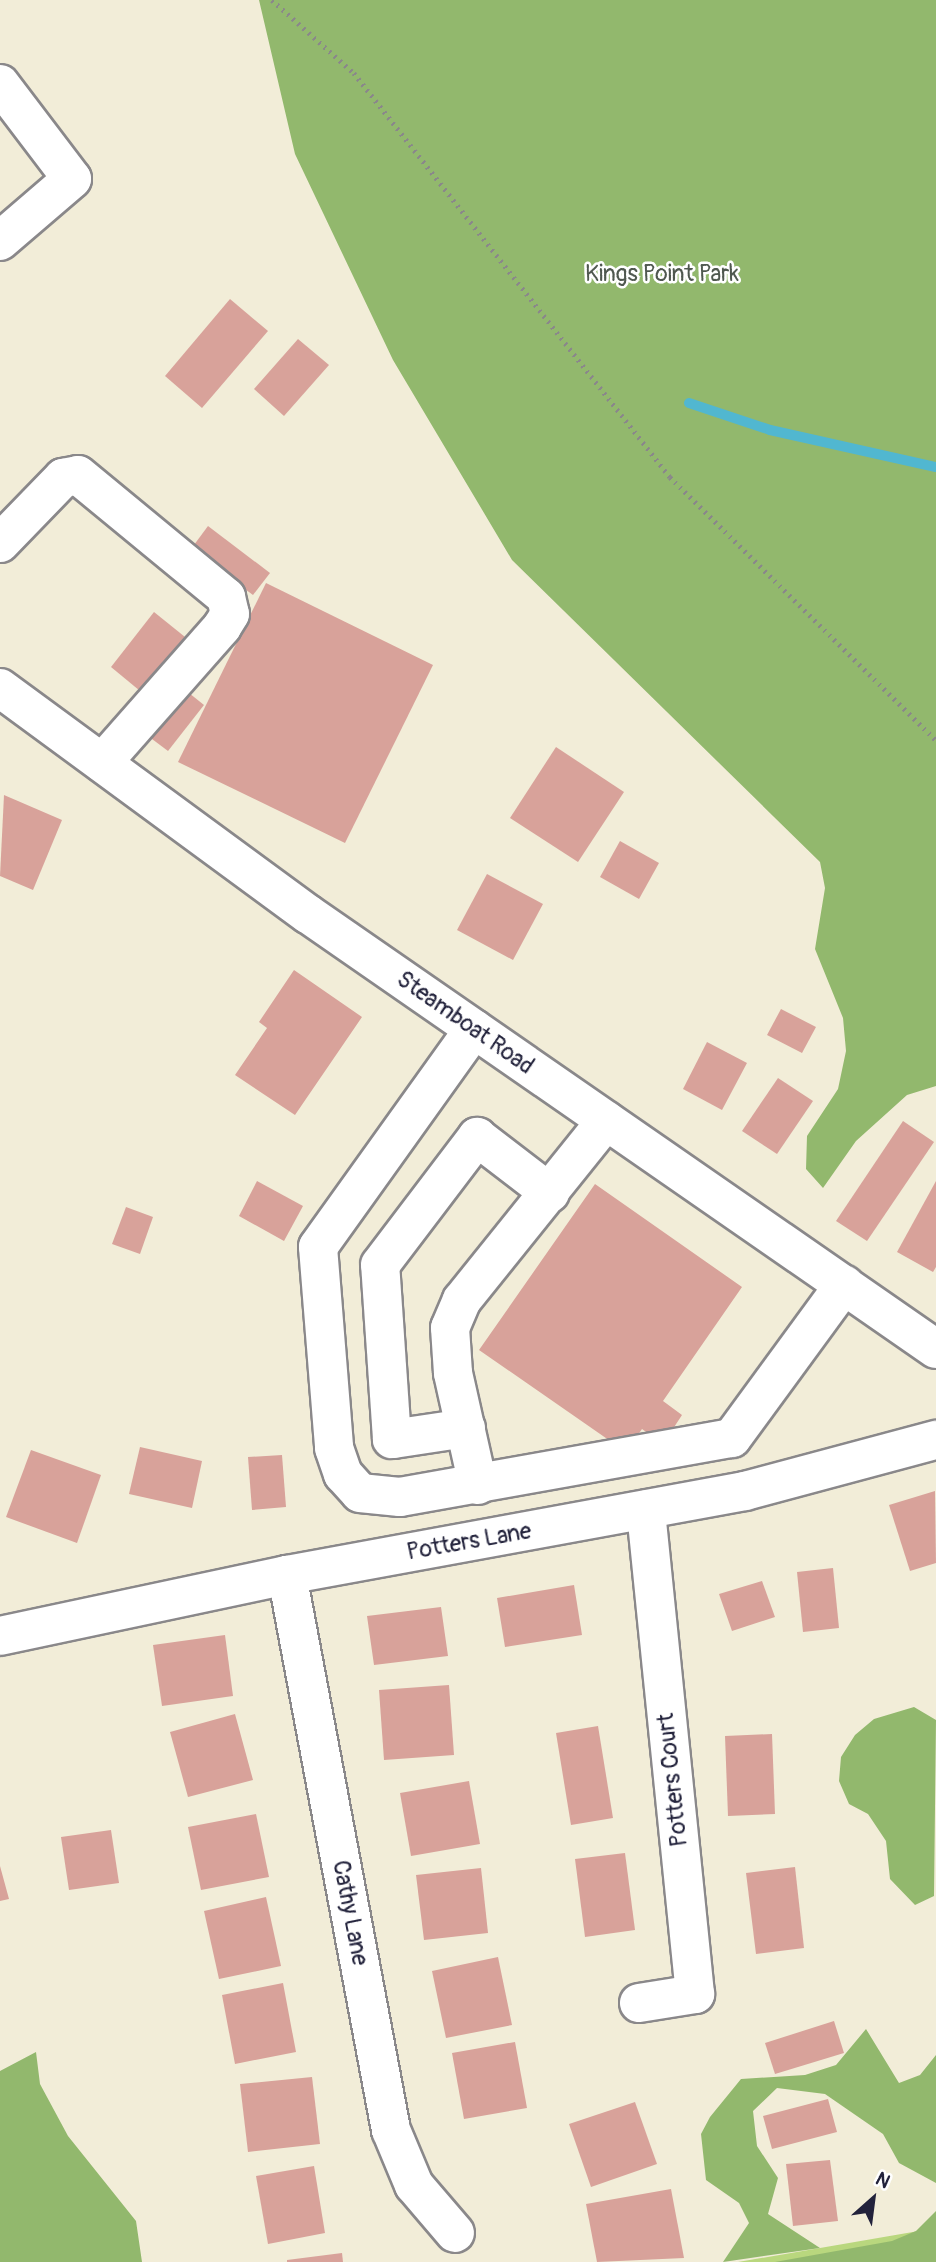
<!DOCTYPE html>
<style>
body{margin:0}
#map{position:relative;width:936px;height:2262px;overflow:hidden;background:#f2edd8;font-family:Pangolin,sans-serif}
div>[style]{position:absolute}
.green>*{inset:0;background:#b9d77e}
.forest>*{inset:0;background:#92b86d}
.stream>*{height:10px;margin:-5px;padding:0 5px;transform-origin:5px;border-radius:5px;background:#51b7d0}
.building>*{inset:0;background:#d8a29a}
.path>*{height:4.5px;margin-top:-2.25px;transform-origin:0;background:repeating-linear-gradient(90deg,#8a888a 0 2px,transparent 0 7px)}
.roads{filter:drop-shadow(2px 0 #8a888a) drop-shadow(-2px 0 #8a888a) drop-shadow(0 2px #8a888a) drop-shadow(0 -2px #8a888a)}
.minor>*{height:38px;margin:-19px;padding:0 19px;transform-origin:19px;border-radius:19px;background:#fff}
span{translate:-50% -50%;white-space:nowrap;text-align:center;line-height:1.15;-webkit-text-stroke:5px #fff;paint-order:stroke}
.park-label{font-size:23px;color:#4f584f}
.street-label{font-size:23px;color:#22223b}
.north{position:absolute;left:838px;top:2164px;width:70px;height:70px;-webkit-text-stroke:5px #fff;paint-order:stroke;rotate:28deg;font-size:19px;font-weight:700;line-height:28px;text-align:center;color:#22223b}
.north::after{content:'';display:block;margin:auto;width:24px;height:32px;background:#22223b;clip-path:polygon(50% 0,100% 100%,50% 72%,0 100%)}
</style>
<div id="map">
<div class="green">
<i style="clip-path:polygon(936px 2228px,936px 2262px,738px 2262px,820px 2248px)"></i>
</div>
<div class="forest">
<i style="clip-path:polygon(259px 0,936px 0,936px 1086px,907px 1095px,856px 1141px,823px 1188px,806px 1169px,807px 1136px,838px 1089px,846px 1051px,843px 1018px,815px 949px,825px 888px,820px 862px,512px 560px,393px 360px,295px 154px)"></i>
<i style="clip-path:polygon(914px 1707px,936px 1720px,934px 1896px,915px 1905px,890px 1879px,886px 1841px,868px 1814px,849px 1804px,839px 1781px,841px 1757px,855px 1735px,874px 1719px)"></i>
<i style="clip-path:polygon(866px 2029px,899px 2083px,920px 2075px,936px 2055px,936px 2183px,899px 2163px,883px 2134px,825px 2094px,777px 2088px,753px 2111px,757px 2146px,778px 2178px,768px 2214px,820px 2248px,723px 2262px,749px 2223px,739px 2203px,706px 2180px,701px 2134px,710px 2117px,741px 2079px,805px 2075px,836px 2065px)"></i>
<i style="clip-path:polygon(36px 2052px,40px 2084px,68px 2136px,136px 2221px,142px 2262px,0 2262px,0 2071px)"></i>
<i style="clip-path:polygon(936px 2211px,936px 2262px,775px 2262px,892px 2241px,916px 2231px)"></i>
</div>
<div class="stream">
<i style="left:689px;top:403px;width:85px;rotate:18.4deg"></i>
<i style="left:770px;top:430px;width:170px;rotate:12.6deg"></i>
</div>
<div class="building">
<i style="clip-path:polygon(230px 299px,268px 331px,202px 408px,165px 376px)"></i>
<i style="clip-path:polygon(298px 339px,329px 365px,284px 416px,254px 389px)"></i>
<i style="clip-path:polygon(208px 526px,270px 573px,253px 595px,191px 549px)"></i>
<i style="clip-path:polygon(266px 583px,433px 665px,345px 843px,178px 762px)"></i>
<i style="clip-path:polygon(154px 612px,195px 645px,151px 700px,111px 667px)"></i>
<i style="clip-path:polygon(184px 689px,204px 705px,168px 751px,148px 736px)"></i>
<i style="clip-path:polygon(556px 747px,624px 792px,578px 862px,510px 818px)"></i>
<i style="clip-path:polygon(4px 795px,62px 820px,33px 890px,0 876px)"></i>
<i style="clip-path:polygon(620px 841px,659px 863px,639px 899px,600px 877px)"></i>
<i style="clip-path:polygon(487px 874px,543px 904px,513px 960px,457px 930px)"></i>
<i style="clip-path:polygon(294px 970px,362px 1017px,295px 1115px,235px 1075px,267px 1028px,259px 1022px)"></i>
<i style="clip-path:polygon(781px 1009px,816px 1027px,802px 1053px,767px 1035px)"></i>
<i style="clip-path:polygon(707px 1042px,747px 1063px,722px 1110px,683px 1089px)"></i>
<i style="clip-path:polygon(778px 1078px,813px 1101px,777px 1154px,742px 1131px)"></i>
<i style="clip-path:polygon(903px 1121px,934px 1142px,867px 1241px,836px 1221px)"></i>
<i style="clip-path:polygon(257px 1181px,303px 1206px,284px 1241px,239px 1216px)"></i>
<i style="clip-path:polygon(936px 1181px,936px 1267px,933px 1272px,897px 1252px)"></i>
<i style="clip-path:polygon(595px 1184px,742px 1287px,663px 1401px,682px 1415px,663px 1444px,642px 1429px,626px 1452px,479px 1350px)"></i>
<i style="clip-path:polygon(126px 1207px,153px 1217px,140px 1254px,112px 1244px)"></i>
<i style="clip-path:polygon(140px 1447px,202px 1461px,192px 1508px,129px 1494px)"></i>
<i style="clip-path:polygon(31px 1450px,101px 1475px,77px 1543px,6px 1517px)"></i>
<i style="clip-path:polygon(282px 1455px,286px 1507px,252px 1510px,248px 1457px)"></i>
<i style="clip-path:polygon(935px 1491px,936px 1563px,910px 1571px,889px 1505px)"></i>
<i style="clip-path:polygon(833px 1568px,839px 1628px,803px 1632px,797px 1572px)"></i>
<i style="clip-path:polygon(762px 1581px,775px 1617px,732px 1631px,719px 1594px)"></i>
<i style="clip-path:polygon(574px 1585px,582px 1635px,505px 1647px,497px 1598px)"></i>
<i style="clip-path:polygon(441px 1607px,448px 1656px,374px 1665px,367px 1616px)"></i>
<i style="clip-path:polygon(225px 1635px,233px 1696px,162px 1706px,153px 1645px)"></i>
<i style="clip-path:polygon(449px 1685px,454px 1755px,384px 1760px,379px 1690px)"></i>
<i style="clip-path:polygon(235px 1714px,253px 1780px,188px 1797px,170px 1732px)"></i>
<i style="clip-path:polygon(598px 1726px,613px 1818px,571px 1825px,556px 1733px)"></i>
<i style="clip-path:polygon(772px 1734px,775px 1814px,728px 1816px,725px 1736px)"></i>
<i style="clip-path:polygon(469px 1781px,480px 1844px,411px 1856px,400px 1793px)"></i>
<i style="clip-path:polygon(256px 1814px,269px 1877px,201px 1890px,188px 1827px)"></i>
<i style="clip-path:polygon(111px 1830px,119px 1883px,69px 1890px,61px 1837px)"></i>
<i style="clip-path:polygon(625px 1853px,635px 1930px,585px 1937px,575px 1859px)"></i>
<i style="clip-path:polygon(0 1866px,9px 1899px,0 1901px)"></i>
<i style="clip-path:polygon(795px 1867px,804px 1948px,756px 1954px,746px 1873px)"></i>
<i style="clip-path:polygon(481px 1868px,488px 1933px,424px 1940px,416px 1875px)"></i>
<i style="clip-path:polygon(266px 1897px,281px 1966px,219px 1979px,204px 1911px)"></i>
<i style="clip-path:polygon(498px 1957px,512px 2025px,446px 2038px,432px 1971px)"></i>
<i style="clip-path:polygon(283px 1983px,296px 2052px,235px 2064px,222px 1995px)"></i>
<i style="clip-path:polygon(834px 2021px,844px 2053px,775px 2074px,765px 2043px)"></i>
<i style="clip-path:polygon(515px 2042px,527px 2108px,464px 2119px,452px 2053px)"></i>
<i style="clip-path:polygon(312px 2077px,320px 2144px,248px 2152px,240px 2084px)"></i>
<i style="clip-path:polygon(828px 2099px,837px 2132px,772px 2149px,763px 2116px)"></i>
<i style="clip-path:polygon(635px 2102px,657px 2164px,591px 2187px,569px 2124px)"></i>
<i style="clip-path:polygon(830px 2160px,838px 2221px,793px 2226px,786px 2164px)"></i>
<i style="clip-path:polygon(314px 2166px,325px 2233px,268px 2244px,256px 2176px)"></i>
<i style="clip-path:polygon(671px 2189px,684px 2258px,597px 2262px,586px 2204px)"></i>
<i style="clip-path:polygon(342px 2253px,343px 2262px,287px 2262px,287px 2260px)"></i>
</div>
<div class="path">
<i style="left:272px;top:0;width:110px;rotate:41.7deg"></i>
<i style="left:354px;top:73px;width:513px;rotate:51.97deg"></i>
<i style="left:670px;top:477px;width:374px;rotate:44.7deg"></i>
</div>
<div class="roads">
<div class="minor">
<i style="left:0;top:84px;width:119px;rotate:52.8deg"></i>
<i style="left:72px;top:179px;width:95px;rotate:139.3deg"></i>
<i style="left:0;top:543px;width:91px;rotate:-45.9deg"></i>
<i style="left:63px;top:478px;width:15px;rotate:-11deg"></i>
<i style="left:78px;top:475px;width:192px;rotate:39.5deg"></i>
<i style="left:226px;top:597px;width:17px;rotate:77deg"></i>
<i style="left:230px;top:614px;width:15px;rotate:122deg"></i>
<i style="left:222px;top:627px;width:181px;rotate:131.4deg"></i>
<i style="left:0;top:688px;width:382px;rotate:36.3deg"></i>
<i style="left:308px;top:914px;width:764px;rotate:34.71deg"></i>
<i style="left:474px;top:1029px;width:268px;rotate:125.6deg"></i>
<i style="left:318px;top:1247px;width:202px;rotate:85.4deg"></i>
<i style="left:334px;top:1448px;width:28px;rotate:71deg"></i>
<i style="left:343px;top:1474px;width:25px;rotate:48deg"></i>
<i style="left:360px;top:1493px;width:40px;rotate:5.7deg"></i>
<i style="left:400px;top:1497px;width:337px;rotate:-10.1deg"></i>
<i style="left:732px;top:1438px;width:190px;rotate:-53.8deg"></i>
<i style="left:466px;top:1428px;width:75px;rotate:171.5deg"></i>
<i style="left:392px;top:1439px;width:174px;rotate:-93.9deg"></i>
<i style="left:380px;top:1265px;width:161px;rotate:-52.8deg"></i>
<i style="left:477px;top:1137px;width:92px;rotate:37.5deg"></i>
<i style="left:478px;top:1485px;width:115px;rotate:-102.6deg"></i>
<i style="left:453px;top:1373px;width:45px;rotate:-93.8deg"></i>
<i style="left:450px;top:1328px;width:30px;rotate:-67deg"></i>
<i style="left:462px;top:1300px;width:230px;rotate:-51.2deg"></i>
<i style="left:287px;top:1575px;width:565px;rotate:79.39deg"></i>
<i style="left:391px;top:2130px;width:60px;rotate:67.3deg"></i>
<i style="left:414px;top:2185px;width:63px;rotate:49.5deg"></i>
<i style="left:0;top:1636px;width:293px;rotate:-12deg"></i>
<i style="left:287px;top:1575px;width:466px;rotate:-10.4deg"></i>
<i style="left:745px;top:1491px;width:198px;rotate:-15deg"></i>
<i style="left:639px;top:2003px;width:57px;rotate:-9.1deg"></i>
<i style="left:695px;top:1994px;width:487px;rotate:-95.8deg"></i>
</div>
</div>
<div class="park-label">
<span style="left:662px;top:274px">Kings Point Park</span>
</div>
<div class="street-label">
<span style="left:465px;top:1023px;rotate:35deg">Steamboat Road</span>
<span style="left:469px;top:1542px;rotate:-10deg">Potters Lane</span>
<span style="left:673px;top:1780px;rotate:-96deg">Potters Court</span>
<span style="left:350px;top:1913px;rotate:79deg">Cathy Lane</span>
</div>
<div class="north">N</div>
</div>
